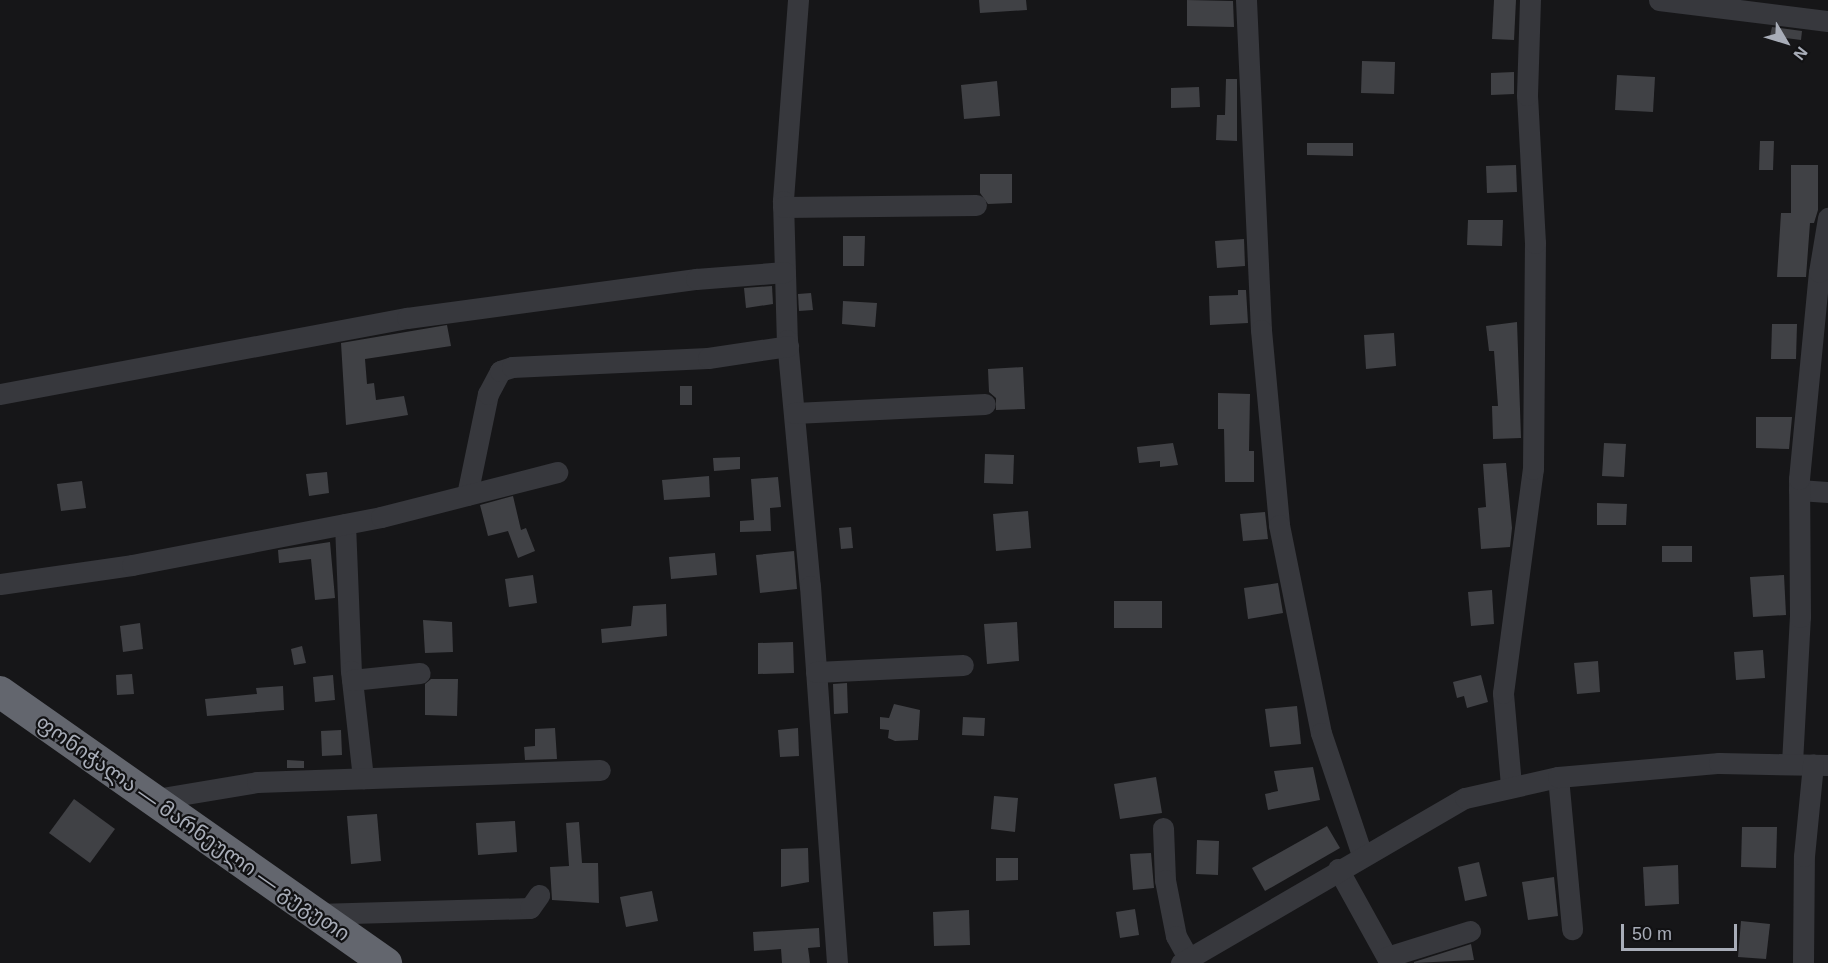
<!DOCTYPE html>
<meta charset="utf-8">
<style>
body{margin:0}
#map{position:relative;width:1828px;height:963px;overflow:hidden;background:#161618;font-family:Arial,"Noto Sans Georgian",sans-serif}
div>[style]{position:absolute}
.building>*{inset:0;background:#404145}
.minor>*{height:21px;margin:-10.5px;padding:0 10.5px;transform-origin:10.5px;border-radius:10.5px;background:#37383d}
.highway>*{height:32px;margin:-16px;padding:0 16px;transform-origin:16px;border-radius:16px;background:#63666e}
span{translate:-50% -50%;white-space:nowrap;text-align:center;line-height:1.15;-webkit-text-stroke:4.5px #111113;paint-order:stroke}
.street-label{font-size:21px;color:#a8adb8}
.north{position:absolute;left:1756px;top:12px;width:60px;height:60px;-webkit-text-stroke:4px #111113;paint-order:stroke;rotate:128deg;font-size:16px;font-weight:700;line-height:24px;text-align:center;color:#a8adb8}
.north::after{content:'';display:block;margin:auto;width:21px;height:27px;background:#a8adb8;clip-path:polygon(50% 0,100% 100%,50% 72%,0 100%)}
.scale{position:absolute;left:1621px;top:924px;width:116px;height:27px;box-sizing:border-box;border:3px solid #a8adb8;border-top:0;padding-left:8px;font-size:18px;line-height:21px;white-space:nowrap;color:#a8adb8;-webkit-text-stroke:4px #111113;paint-order:stroke}
</style>
<div id="map">
<div class="building">
<i style="clip-path:polygon(979px 0,1026px 0,1027px 10px,980px 13px)"></i>
<i style="clip-path:polygon(1187px 0,1233px 1px,1234px 27px,1187px 26px)"></i>
<i style="clip-path:polygon(1494px 0,1516px 0,1514px 40px,1492px 39px)"></i>
<i style="clip-path:polygon(1772px 27px,1802px 31px,1801px 40px,1770px 36px)"></i>
<i style="clip-path:polygon(1362px 61px,1395px 62px,1394px 94px,1361px 93px)"></i>
<i style="clip-path:polygon(1514px 72px,1514px 94px,1491px 95px,1491px 73px)"></i>
<i style="clip-path:polygon(1617px 75px,1655px 77px,1653px 112px,1615px 110px)"></i>
<i style="clip-path:polygon(1226px 79px,1237px 79px,1237px 141px,1216px 140px,1217px 115px,1225px 115px)"></i>
<i style="clip-path:polygon(997px 81px,1000px 116px,964px 119px,961px 85px)"></i>
<i style="clip-path:polygon(1199px 87px,1200px 107px,1171px 108px,1171px 88px)"></i>
<i style="clip-path:polygon(1760px 141px,1774px 141px,1773px 170px,1759px 170px)"></i>
<i style="clip-path:polygon(1307px 143px,1353px 143px,1353px 156px,1307px 155px)"></i>
<i style="clip-path:polygon(1516px 165px,1517px 192px,1487px 193px,1486px 166px)"></i>
<i style="clip-path:polygon(1791px 165px,1818px 165px,1818px 210px,1814px 223px,1810px 223px,1806px 277px,1777px 277px,1781px 213px,1791px 213px)"></i>
<i style="clip-path:polygon(980px 174px,1012px 174px,1012px 203px,988px 204px,980px 193px)"></i>
<i style="clip-path:polygon(1468px 220px,1503px 220px,1502px 246px,1467px 245px)"></i>
<i style="clip-path:polygon(843px 236px,865px 236px,864px 266px,843px 266px)"></i>
<i style="clip-path:polygon(1244px 239px,1245px 266px,1217px 268px,1215px 241px)"></i>
<i style="clip-path:polygon(772px 286px,773px 304px,746px 308px,744px 288px)"></i>
<i style="clip-path:polygon(1238px 290px,1246px 290px,1248px 323px,1210px 325px,1209px 296px,1238px 295px)"></i>
<i style="clip-path:polygon(811px 293px,813px 310px,799px 311px,798px 294px)"></i>
<i style="clip-path:polygon(843px 301px,877px 303px,875px 327px,842px 324px)"></i>
<i style="clip-path:polygon(1517px 322px,1521px 438px,1493px 439px,1492px 406px,1498px 406px,1494px 351px,1489px 351px,1486px 326px)"></i>
<i style="clip-path:polygon(1772px 324px,1797px 324px,1796px 359px,1771px 359px)"></i>
<i style="clip-path:polygon(447px 325px,451px 346px,365px 359px,367px 384px,374px 383px,376px 400px,404px 396px,408px 415px,346px 425px,341px 343px)"></i>
<i style="clip-path:polygon(1394px 333px,1396px 366px,1366px 369px,1364px 335px)"></i>
<i style="clip-path:polygon(1023px 367px,1025px 409px,996px 410px,996px 398px,989px 392px,988px 369px)"></i>
<i style="clip-path:polygon(680px 386px,692px 386px,692px 405px,680px 405px)"></i>
<i style="clip-path:polygon(1218px 393px,1250px 394px,1249px 451px,1254px 451px,1254px 482px,1225px 482px,1224px 429px,1218px 429px)"></i>
<i style="clip-path:polygon(1756px 417px,1792px 417px,1789px 449px,1756px 448px)"></i>
<i style="clip-path:polygon(1173px 443px,1178px 465px,1160px 467px,1160px 461px,1139px 463px,1137px 447px)"></i>
<i style="clip-path:polygon(1604px 443px,1626px 444px,1624px 477px,1602px 476px)"></i>
<i style="clip-path:polygon(985px 454px,1014px 455px,1013px 484px,984px 483px)"></i>
<i style="clip-path:polygon(740px 457px,740px 469px,714px 471px,713px 458px)"></i>
<i style="clip-path:polygon(1506px 463px,1512px 528px,1510px 547px,1481px 549px,1478px 508px,1486px 507px,1483px 464px)"></i>
<i style="clip-path:polygon(327px 472px,329px 493px,309px 496px,306px 474px)"></i>
<i style="clip-path:polygon(709px 476px,710px 497px,664px 500px,662px 480px)"></i>
<i style="clip-path:polygon(778px 477px,781px 507px,770px 508px,771px 531px,740px 532px,740px 521px,754px 520px,751px 479px)"></i>
<i style="clip-path:polygon(82px 481px,86px 508px,61px 511px,57px 484px)"></i>
<i style="clip-path:polygon(513px 496px,521px 530px,526px 528px,535px 551px,518px 558px,508px 531px,488px 536px,480px 505px)"></i>
<i style="clip-path:polygon(1597px 503px,1627px 504px,1626px 525px,1597px 525px)"></i>
<i style="clip-path:polygon(1028px 511px,1031px 548px,996px 551px,993px 514px)"></i>
<i style="clip-path:polygon(1265px 512px,1268px 539px,1243px 541px,1240px 514px)"></i>
<i style="clip-path:polygon(851px 527px,853px 548px,841px 549px,839px 528px)"></i>
<i style="clip-path:polygon(330px 542px,335px 598px,315px 600px,311px 559px,279px 563px,278px 550px)"></i>
<i style="clip-path:polygon(1662px 546px,1692px 546px,1692px 562px,1662px 562px)"></i>
<i style="clip-path:polygon(794px 551px,797px 589px,760px 593px,756px 555px)"></i>
<i style="clip-path:polygon(715px 553px,717px 575px,671px 579px,669px 557px)"></i>
<i style="clip-path:polygon(533px 575px,537px 603px,509px 607px,505px 579px)"></i>
<i style="clip-path:polygon(1784px 575px,1786px 615px,1753px 617px,1750px 577px)"></i>
<i style="clip-path:polygon(1278px 583px,1283px 613px,1248px 619px,1244px 588px)"></i>
<i style="clip-path:polygon(1492px 590px,1494px 624px,1471px 626px,1468px 592px)"></i>
<i style="clip-path:polygon(1114px 601px,1162px 601px,1162px 628px,1114px 628px)"></i>
<i style="clip-path:polygon(666px 604px,667px 636px,602px 643px,601px 629px,631px 626px,633px 606px)"></i>
<i style="clip-path:polygon(423px 620px,452px 622px,453px 652px,425px 653px)"></i>
<i style="clip-path:polygon(1017px 622px,1019px 661px,987px 664px,984px 624px)"></i>
<i style="clip-path:polygon(140px 623px,143px 649px,123px 652px,120px 626px)"></i>
<i style="clip-path:polygon(793px 642px,794px 673px,758px 674px,758px 643px)"></i>
<i style="clip-path:polygon(302px 646px,306px 663px,294px 665px,291px 649px)"></i>
<i style="clip-path:polygon(1763px 650px,1765px 678px,1736px 680px,1734px 652px)"></i>
<i style="clip-path:polygon(1598px 661px,1600px 692px,1577px 694px,1574px 663px)"></i>
<i style="clip-path:polygon(132px 674px,134px 694px,117px 695px,116px 675px)"></i>
<i style="clip-path:polygon(333px 675px,335px 700px,315px 702px,313px 677px)"></i>
<i style="clip-path:polygon(1481px 675px,1488px 702px,1467px 708px,1464px 696px,1457px 698px,1453px 682px)"></i>
<i style="clip-path:polygon(431px 679px,458px 679px,457px 716px,425px 715px,425px 684px)"></i>
<i style="clip-path:polygon(847px 683px,848px 713px,834px 714px,833px 684px)"></i>
<i style="clip-path:polygon(283px 686px,284px 710px,207px 716px,205px 699px,257px 694px,256px 688px)"></i>
<i style="clip-path:polygon(894px 704px,920px 710px,918px 740px,895px 741px,888px 738px,889px 730px,880px 729px,880px 717px,889px 718px)"></i>
<i style="clip-path:polygon(1297px 706px,1301px 744px,1270px 747px,1265px 709px)"></i>
<i style="clip-path:polygon(963px 717px,985px 718px,984px 736px,962px 735px)"></i>
<i style="clip-path:polygon(555px 728px,557px 759px,525px 760px,524px 747px,535px 746px,535px 729px)"></i>
<i style="clip-path:polygon(798px 728px,799px 756px,780px 757px,778px 730px)"></i>
<i style="clip-path:polygon(341px 730px,342px 755px,322px 756px,321px 731px)"></i>
<i style="clip-path:polygon(287px 760px,304px 761px,304px 768px,287px 768px)"></i>
<i style="clip-path:polygon(1313px 767px,1320px 800px,1268px 810px,1265px 794px,1278px 791px,1274px 771px)"></i>
<i style="clip-path:polygon(1156px 777px,1162px 813px,1120px 819px,1114px 784px)"></i>
<i style="clip-path:polygon(994px 796px,1018px 798px,1015px 832px,991px 829px)"></i>
<i style="clip-path:polygon(74px 799px,115px 829px,90px 863px,49px 833px)"></i>
<i style="clip-path:polygon(377px 814px,381px 861px,351px 864px,347px 816px)"></i>
<i style="clip-path:polygon(515px 821px,517px 852px,478px 855px,476px 823px)"></i>
<i style="clip-path:polygon(579px 822px,582px 863px,598px 863px,599px 903px,552px 900px,550px 867px,569px 866px,566px 823px)"></i>
<i style="clip-path:polygon(1327px 826px,1340px 848px,1265px 891px,1252px 868px)"></i>
<i style="clip-path:polygon(1742px 827px,1777px 827px,1776px 868px,1741px 867px)"></i>
<i style="clip-path:polygon(1197px 840px,1219px 841px,1218px 875px,1196px 874px)"></i>
<i style="clip-path:polygon(808px 848px,809px 882px,781px 887px,781px 849px)"></i>
<i style="clip-path:polygon(1151px 853px,1154px 888px,1133px 890px,1130px 854px)"></i>
<i style="clip-path:polygon(996px 858px,1018px 858px,1018px 880px,996px 881px)"></i>
<i style="clip-path:polygon(1479px 862px,1487px 896px,1465px 901px,1458px 867px)"></i>
<i style="clip-path:polygon(1678px 865px,1679px 904px,1645px 906px,1643px 867px)"></i>
<i style="clip-path:polygon(1554px 877px,1558px 916px,1528px 920px,1522px 882px)"></i>
<i style="clip-path:polygon(652px 891px,658px 921px,626px 927px,620px 897px)"></i>
<i style="clip-path:polygon(1135px 909px,1139px 935px,1120px 938px,1116px 912px)"></i>
<i style="clip-path:polygon(969px 910px,970px 945px,934px 946px,933px 912px)"></i>
<i style="clip-path:polygon(1741px 921px,1770px 924px,1766px 959px,1738px 957px)"></i>
<i style="clip-path:polygon(819px 928px,820px 947px,808px 948px,810px 963px,782px 963px,781px 949px,754px 951px,753px 932px)"></i>
<i style="clip-path:polygon(1471px 944px,1474px 960px,1414px 963px,1414px 962px)"></i>
</div>
<div class="minor">
<i style="left:798px;top:0;width:202px;rotate:94.3deg"></i>
<i style="left:783px;top:201px;width:139px;rotate:88.4deg"></i>
<i style="left:787px;top:340px;width:247px;rotate:84.7deg"></i>
<i style="left:810px;top:586px;width:378px;rotate:85.9deg"></i>
<i style="left:1246px;top:0;width:330px;rotate:87.4deg"></i>
<i style="left:1261px;top:330px;width:196px;rotate:84.7deg"></i>
<i style="left:1279px;top:525px;width:212px;rotate:78.6deg"></i>
<i style="left:1321px;top:733px;width:129px;rotate:71.4deg"></i>
<i style="left:1659px;top:0;width:170px;rotate:7.1deg"></i>
<i style="left:783px;top:207px;width:193px;rotate:-0.6deg"></i>
<i style="left:0;top:394px;width:414px;rotate:-10.6deg"></i>
<i style="left:407px;top:318px;width:292px;rotate:-7.7deg"></i>
<i style="left:696px;top:279px;width:89px;rotate:-4.5deg"></i>
<i style="left:794px;top:413px;width:191px;rotate:-2.7deg"></i>
<i style="left:1799px;top:490px;width:29px;rotate:4deg"></i>
<i style="left:467px;top:495px;width:103px;rotate:-78.3deg"></i>
<i style="left:488px;top:394px;width:26px;rotate:-62deg"></i>
<i style="left:500px;top:371px;width:13px;rotate:-18deg"></i>
<i style="left:512px;top:367px;width:196px;rotate:-2.6deg"></i>
<i style="left:708px;top:358px;width:81px;rotate:-8.5deg"></i>
<i style="left:345px;top:524px;width:147px;rotate:87.7deg"></i>
<i style="left:351px;top:671px;width:108px;rotate:83.6deg"></i>
<i style="left:0;top:584px;width:133px;rotate:-8.2deg"></i>
<i style="left:132px;top:565px;width:254px;rotate:-10.9deg"></i>
<i style="left:381px;top:517px;width:182px;rotate:-14.3deg"></i>
<i style="left:816px;top:672px;width:147px;rotate:-2.7deg"></i>
<i style="left:352px;top:680px;width:68px;rotate:-5.9deg"></i>
<i style="left:1792px;top:763px;width:146px;rotate:-86.9deg"></i>
<i style="left:1800px;top:617px;width:138px;rotate:-90.4deg"></i>
<i style="left:1799px;top:479px;width:208px;rotate:-84.5deg"></i>
<i style="left:1819px;top:272px;width:55px;rotate:-80.5deg"></i>
<i style="left:1558px;top:777px;width:153px;rotate:84.7deg"></i>
<i style="left:1511px;top:785px;width:92px;rotate:-95deg"></i>
<i style="left:1503px;top:693px;width:226px;rotate:-82.4deg"></i>
<i style="left:1533px;top:469px;width:226px;rotate:-89.5deg"></i>
<i style="left:1535px;top:243px;width:148px;rotate:-93.1deg"></i>
<i style="left:1527px;top:95px;width:95px;rotate:-88.2deg"></i>
<i style="left:150px;top:800px;width:109px;rotate:-9.5deg"></i>
<i style="left:257px;top:782px;width:343px;rotate:-2deg"></i>
<i style="left:1163px;top:828px;width:52px;rotate:87.8deg"></i>
<i style="left:1165px;top:880px;width:57px;rotate:78.9deg"></i>
<i style="left:1176px;top:936px;width:31px;rotate:61deg"></i>
<i style="left:1338px;top:869px;width:107px;rotate:61deg"></i>
<i style="left:316px;top:914px;width:214px;rotate:-1.6deg"></i>
<i style="left:530px;top:908px;width:16px;rotate:-55deg"></i>
<i style="left:1387px;top:957px;width:87px;rotate:-17.4deg"></i>
<i style="left:1181px;top:963px;width:328px;rotate:-30.2deg"></i>
<i style="left:1465px;top:798px;width:95px;rotate:-12.7deg"></i>
<i style="left:1558px;top:777px;width:162px;rotate:-5deg"></i>
<i style="left:1719px;top:763px;width:109px;rotate:1.1deg"></i>
<i style="left:1803px;top:963px;width:107px;rotate:-89.5deg"></i>
<i style="left:1804px;top:856px;width:92px;rotate:-84.4deg"></i>
</div>
<div class="highway">
<i style="left:0;top:692px;width:472px;rotate:35.1deg"></i>
</div>
<div class="street-label">
<span style="left:193px;top:828px;rotate:35deg">ფონიჭალა — მარნეული — გუგუთი</span>
</div>
<div class="north">N</div>
<div class="scale">50 m</div>
</div>
